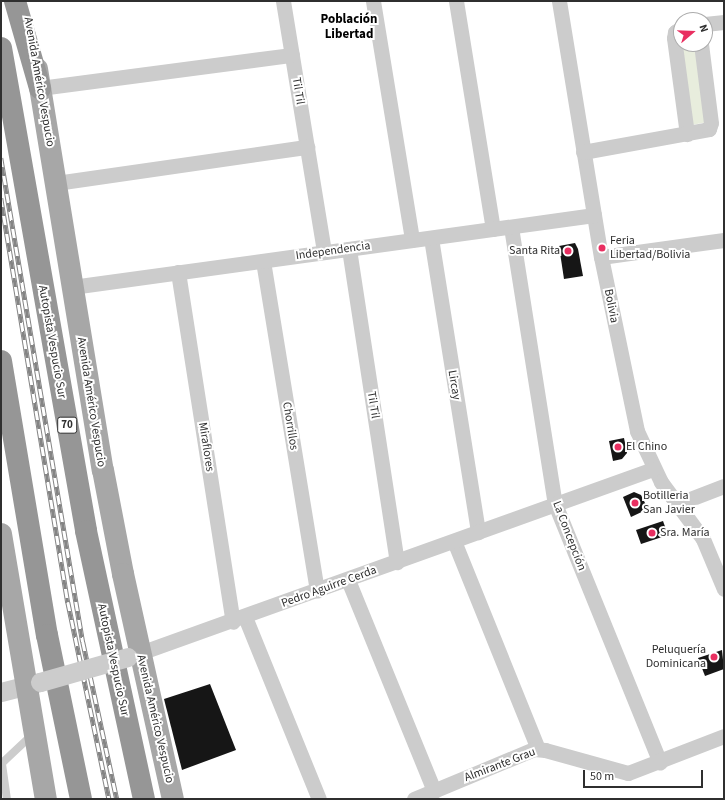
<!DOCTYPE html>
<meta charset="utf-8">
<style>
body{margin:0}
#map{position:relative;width:725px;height:800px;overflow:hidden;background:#fff;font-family:"Source Sans 3",sans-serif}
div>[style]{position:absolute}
.green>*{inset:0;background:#e8eddd}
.building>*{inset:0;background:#161616}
.service>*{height:8px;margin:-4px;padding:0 4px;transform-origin:4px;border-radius:4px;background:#ccc}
.minor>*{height:15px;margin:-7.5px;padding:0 7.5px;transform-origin:7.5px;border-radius:7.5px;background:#ccc}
.tertiary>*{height:19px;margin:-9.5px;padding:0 9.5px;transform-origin:9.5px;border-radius:9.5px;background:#ccc}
.primary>*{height:22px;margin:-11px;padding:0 11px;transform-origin:11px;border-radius:11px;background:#a7a7a7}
.motorway>*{height:22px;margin:-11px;padding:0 11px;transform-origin:11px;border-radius:11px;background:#969696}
.rail>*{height:4.5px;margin-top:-2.25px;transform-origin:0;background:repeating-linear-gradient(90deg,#fff 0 9px,#848484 0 18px);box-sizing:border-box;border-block:1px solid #848484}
.tertiary-bridge>*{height:19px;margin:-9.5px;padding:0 9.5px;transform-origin:9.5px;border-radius:9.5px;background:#ccc}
.dots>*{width:11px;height:11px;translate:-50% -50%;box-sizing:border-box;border:2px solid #fff;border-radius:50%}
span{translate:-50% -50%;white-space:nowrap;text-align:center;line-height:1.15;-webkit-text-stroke:4px #fff;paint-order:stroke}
.shield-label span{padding:1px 3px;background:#fff;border:1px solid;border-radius:3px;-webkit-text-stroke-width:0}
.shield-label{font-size:11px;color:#2f2f2f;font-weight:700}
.street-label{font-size:12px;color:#2f2f2f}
.poi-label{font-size:12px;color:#2f2f2f}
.left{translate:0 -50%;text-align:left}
.right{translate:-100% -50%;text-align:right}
.neighbourhood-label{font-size:13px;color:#000;font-weight:700}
.frame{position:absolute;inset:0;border:2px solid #2f2f2f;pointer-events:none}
.north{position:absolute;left:673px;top:12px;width:40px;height:40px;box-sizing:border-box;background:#fff;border:1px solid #acacac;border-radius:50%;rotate:71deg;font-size:11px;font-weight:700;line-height:16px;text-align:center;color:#2f2f2f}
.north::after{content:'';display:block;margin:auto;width:14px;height:18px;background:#e92f61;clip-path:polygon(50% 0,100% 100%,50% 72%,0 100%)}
.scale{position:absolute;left:583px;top:770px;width:120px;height:18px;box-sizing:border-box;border:2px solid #2f2f2f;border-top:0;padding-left:5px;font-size:12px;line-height:14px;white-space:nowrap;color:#2f2f2f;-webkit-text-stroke:3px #fff;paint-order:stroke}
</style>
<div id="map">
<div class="green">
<i style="clip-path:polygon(680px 37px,681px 44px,695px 44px,707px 122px,692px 125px)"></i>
</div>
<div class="building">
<i style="clip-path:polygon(575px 243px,578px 249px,583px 276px,564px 279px,559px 246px)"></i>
<i style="clip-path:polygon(624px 438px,627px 453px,622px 459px,613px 461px,609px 441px)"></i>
<i style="clip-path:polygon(634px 492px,641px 495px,648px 509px,631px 517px,623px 497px)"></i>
<i style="clip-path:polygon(663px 521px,668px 535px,641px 544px,636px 530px)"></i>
<i style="clip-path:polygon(722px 650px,724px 669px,705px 676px,698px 658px)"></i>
<i style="clip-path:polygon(210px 684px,236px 750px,182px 770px,164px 699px)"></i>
</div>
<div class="service">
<i style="left:1px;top:764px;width:44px;rotate:-43.2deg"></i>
<i style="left:2px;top:764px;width:35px;rotate:82deg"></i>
</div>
<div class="minor">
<i style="left:283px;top:1px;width:254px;rotate:80.7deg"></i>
<i style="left:373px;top:1px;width:242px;rotate:80.7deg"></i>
<i style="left:456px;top:1px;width:231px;rotate:80.8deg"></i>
<i style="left:559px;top:1px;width:259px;rotate:80.7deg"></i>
<i style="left:601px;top:257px;width:178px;rotate:78.3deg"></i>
<i style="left:637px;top:431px;width:56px;rotate:64.8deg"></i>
<i style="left:661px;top:482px;width:71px;rotate:53.6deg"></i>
<i style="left:703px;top:539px;width:54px;rotate:67.2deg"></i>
<i style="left:705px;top:24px;width:19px;rotate:-6deg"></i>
<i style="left:681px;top:28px;width:7px;rotate:146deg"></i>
<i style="left:675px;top:32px;width:6px;rotate:99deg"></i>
<i style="left:674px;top:38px;width:97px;rotate:82.3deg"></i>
<i style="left:40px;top:88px;width:254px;rotate:-7.5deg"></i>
<i style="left:583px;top:152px;width:128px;rotate:-10.3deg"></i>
<i style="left:709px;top:129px;width:6px;rotate:-72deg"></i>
<i style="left:711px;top:123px;width:80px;rotate:-97.2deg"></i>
<i style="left:56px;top:183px;width:254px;rotate:-8.2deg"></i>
<i style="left:511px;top:227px;width:280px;rotate:81deg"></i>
<i style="left:555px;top:504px;width:279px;rotate:67.9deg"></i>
<i style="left:431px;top:238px;width:298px;rotate:80.9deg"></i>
<i style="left:349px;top:249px;width:317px;rotate:81.3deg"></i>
<i style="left:601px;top:257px;width:124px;rotate:-7.9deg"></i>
<i style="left:263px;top:261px;width:334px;rotate:80.7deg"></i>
<i style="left:178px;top:272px;width:354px;rotate:81.1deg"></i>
<i style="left:72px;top:287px;width:527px;rotate:-7.85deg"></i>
<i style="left:677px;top:504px;width:50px;rotate:-21deg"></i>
<i style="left:454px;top:541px;width:224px;rotate:68deg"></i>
<i style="left:348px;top:580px;width:228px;rotate:67.8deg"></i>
<i style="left:245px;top:617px;width:196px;rotate:67.9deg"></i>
<i style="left:140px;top:653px;width:545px;rotate:-19.73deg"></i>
<i style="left:414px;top:799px;width:130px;rotate:-22.6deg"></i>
<i style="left:534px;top:749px;width:11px;rotate:5deg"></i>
<i style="left:545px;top:750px;width:86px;rotate:15.5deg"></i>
<i style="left:628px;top:773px;width:103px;rotate:-21.1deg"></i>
</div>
<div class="tertiary">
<i style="left:1px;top:692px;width:40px;rotate:-14.4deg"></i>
</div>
<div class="primary">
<i style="left:37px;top:69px;width:406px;rotate:80.7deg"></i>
<i style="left:103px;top:470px;width:106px;rotate:79.1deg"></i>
<i style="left:123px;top:574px;width:230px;rotate:77.5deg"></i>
<i style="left:1px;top:534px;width:269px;rotate:80.4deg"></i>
</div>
<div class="motorway">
<i style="left:15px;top:1px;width:91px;rotate:74deg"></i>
<i style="left:1px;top:48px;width:490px;rotate:80deg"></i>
<i style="left:86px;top:531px;width:274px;rotate:77.8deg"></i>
<i style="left:1px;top:361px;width:278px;rotate:80.5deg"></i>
<i style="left:47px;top:635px;width:167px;rotate:78.3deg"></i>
</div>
<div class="rail">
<i style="left:1px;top:158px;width:491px;rotate:80.4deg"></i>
<i style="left:83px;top:642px;width:161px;rotate:77.8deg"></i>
<i style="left:1px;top:198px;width:410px;rotate:80.6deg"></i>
<i style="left:68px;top:602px;width:201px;rotate:78.2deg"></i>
</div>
<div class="tertiary-bridge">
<i style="left:40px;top:682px;width:91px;rotate:-15.9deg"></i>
</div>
<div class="dots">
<i style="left:602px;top:248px;background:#e92f61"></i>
<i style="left:568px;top:251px;background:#e92f61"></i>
<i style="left:618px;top:447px;background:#e92f61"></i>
<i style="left:635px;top:503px;background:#e92f61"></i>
<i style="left:652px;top:533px;background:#e92f61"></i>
<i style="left:714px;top:657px;background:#e92f61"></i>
</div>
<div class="shield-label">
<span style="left:67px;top:425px">70</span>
</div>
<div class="street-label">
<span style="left:39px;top:82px;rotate:80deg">Avenida Américo Vespucio</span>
<span style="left:298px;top:91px;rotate:81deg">Til Til</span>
<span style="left:333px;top:251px;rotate:-8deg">Independencia</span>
<span style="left:611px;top:306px;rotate:79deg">Bolivia</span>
<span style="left:52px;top:342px;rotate:80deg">Autopista Vespucio Sur</span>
<span style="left:454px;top:385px;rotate:81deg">Lircay</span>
<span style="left:91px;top:402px;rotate:81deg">Avenida Américo Vespucio</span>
<span style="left:373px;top:405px;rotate:81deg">Til Til</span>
<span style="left:290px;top:426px;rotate:81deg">Chorrillos</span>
<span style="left:206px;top:447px;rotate:81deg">Miraflores</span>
<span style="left:569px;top:536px;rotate:69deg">La Concepción</span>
<span style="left:329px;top:587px;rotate:-20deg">Pedro Aguirre Cerda</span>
<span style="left:113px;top:660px;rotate:78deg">Autopista Vespucio Sur</span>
<span style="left:155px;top:719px;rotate:77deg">Avenida Américo Vespucio</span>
<span style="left:500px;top:765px;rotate:-21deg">Almirante Grau</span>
</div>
<div class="poi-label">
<span class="left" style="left:610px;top:248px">Feria<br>Libertad/Bolivia</span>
<span class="right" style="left:560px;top:251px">Santa Rita</span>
<span class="left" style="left:626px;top:447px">El Chino</span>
<span class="left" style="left:643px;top:503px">Botilleria<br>San Javier</span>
<span class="left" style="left:660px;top:533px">Sra. María</span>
<span class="right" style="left:706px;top:657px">Peluquería<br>Dominicana</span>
</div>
<div class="neighbourhood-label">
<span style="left:349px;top:27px">Población<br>Libertad</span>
</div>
<div class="frame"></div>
<div class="north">N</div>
<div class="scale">50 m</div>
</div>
